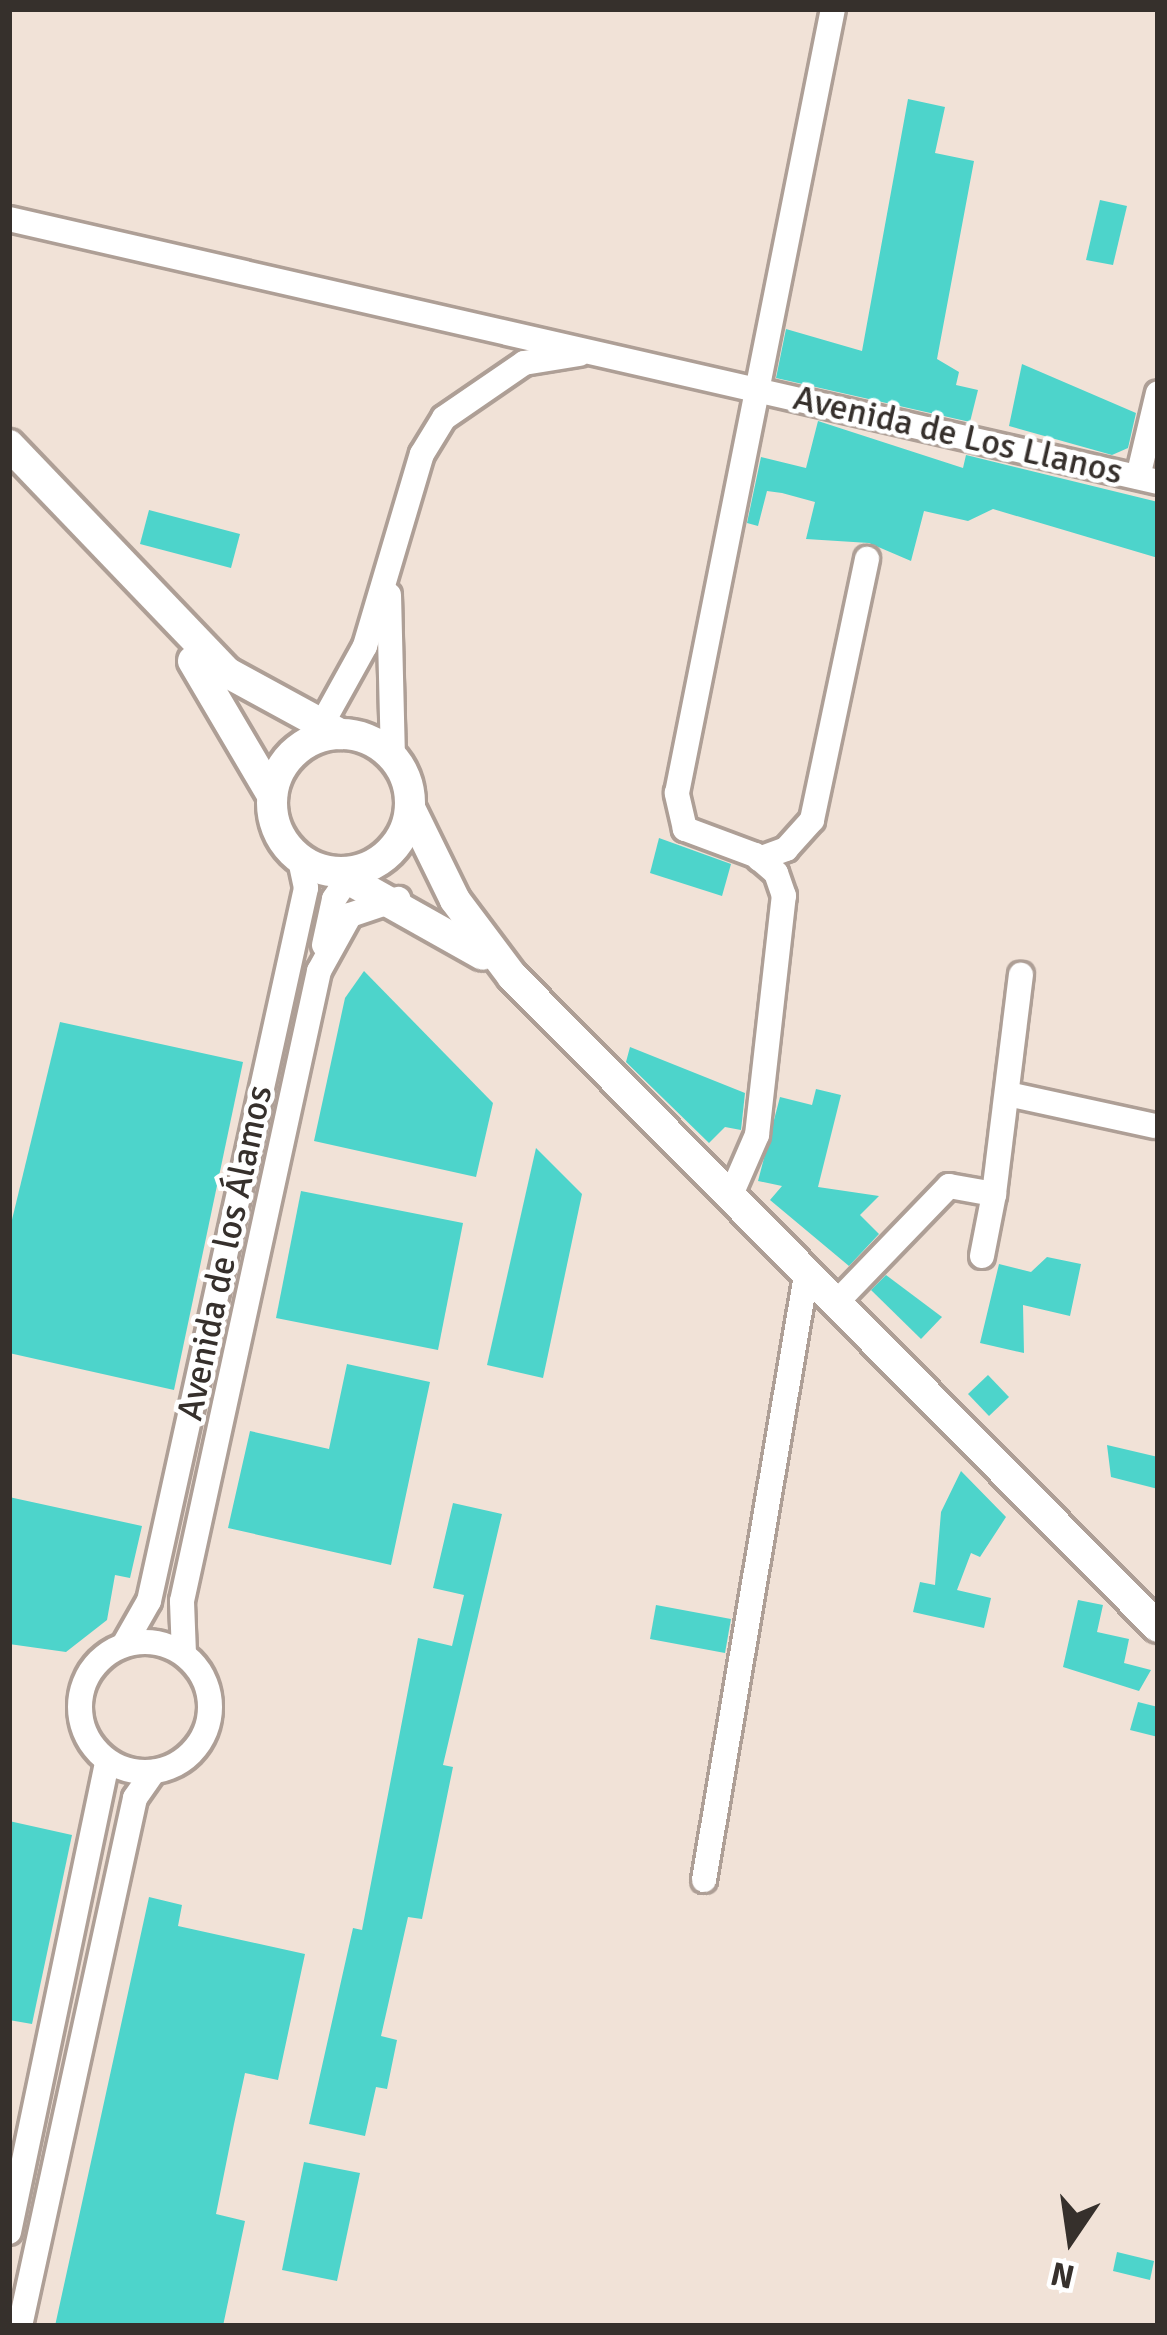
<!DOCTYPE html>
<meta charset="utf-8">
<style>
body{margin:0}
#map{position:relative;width:1167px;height:2335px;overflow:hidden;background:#f1e2d7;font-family:Signika,sans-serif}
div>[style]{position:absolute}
.building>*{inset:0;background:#4dd4cb}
.roads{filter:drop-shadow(3px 0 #ae9f96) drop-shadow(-3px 0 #ae9f96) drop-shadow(0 3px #ae9f96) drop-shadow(0 -3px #ae9f96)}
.minor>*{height:24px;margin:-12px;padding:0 12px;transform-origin:12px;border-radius:12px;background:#fff}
.minor>.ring{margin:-12px;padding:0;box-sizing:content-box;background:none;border:24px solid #fff;border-radius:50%}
.major>*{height:30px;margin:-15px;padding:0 15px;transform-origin:15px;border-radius:15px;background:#fff}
.major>.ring{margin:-15px;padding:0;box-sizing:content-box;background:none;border:30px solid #fff;border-radius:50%}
span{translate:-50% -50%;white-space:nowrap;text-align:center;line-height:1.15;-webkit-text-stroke:9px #fff;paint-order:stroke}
.street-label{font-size:36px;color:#36302c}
.frame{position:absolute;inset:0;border:12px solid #36302c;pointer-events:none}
.north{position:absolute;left:1011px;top:2179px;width:120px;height:120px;-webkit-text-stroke:9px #fff;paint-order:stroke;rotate:193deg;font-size:33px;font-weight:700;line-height:48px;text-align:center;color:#36302c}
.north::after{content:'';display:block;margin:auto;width:42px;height:54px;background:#36302c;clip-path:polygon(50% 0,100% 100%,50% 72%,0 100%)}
</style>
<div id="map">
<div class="building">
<i style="clip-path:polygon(908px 99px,945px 107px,935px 153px,974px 161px,937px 359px,959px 372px,956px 385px,978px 390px,970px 422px,776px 378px,786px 329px,862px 351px)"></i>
<i style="clip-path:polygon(1100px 200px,1127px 206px,1113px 265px,1086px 260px)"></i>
<i style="clip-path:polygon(1022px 364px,1136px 413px,1128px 448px,1112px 455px,1009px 426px)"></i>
<i style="clip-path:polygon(818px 421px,963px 468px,966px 455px,1158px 502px,1158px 558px,993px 509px,968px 521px,924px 511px,911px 561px,869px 543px,806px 539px,815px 502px,782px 493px,767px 491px,758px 526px,747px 523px,761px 457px,806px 468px)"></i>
<i style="clip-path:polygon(149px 510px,240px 534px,231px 568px,140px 544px)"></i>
<i style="clip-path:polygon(659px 838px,731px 864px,722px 896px,650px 873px)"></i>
<i style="clip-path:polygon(364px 971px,493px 1103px,476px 1177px,314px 1141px,345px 998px)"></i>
<i style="clip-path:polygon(60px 1022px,243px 1062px,174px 1390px,9px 1353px,9px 1232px)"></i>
<i style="clip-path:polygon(630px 1047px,745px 1093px,741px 1130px,725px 1127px,709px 1143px,626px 1062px)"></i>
<i style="clip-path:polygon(816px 1089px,841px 1095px,818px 1187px,879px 1196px,860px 1215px,879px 1234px,849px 1266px,770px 1200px,782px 1186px,758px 1181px,780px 1097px,812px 1105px)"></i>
<i style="clip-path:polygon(536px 1148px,582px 1194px,543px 1378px,487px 1365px)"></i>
<i style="clip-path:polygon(301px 1191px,463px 1223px,438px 1350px,276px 1318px)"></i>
<i style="clip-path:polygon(1047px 1257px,1081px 1264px,1070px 1316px,1023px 1305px,1024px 1353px,980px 1343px,999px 1264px,1031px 1272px)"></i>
<i style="clip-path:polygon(886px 1275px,942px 1317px,921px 1339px,871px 1290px)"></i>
<i style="clip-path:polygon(347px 1364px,430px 1382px,391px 1565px,228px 1528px,250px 1431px,329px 1449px)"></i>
<i style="clip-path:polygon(988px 1375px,1009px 1397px,989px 1416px,968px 1394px)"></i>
<i style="clip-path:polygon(1107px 1445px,1158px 1457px,1158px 1489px,1111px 1477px)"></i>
<i style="clip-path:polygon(961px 1471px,1006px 1517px,980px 1557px,971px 1553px,957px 1590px,991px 1598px,984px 1628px,913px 1612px,920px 1582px,935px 1585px,941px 1512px)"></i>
<i style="clip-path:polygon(9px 1497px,142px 1526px,130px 1578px,115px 1575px,107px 1620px,66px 1652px,9px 1644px)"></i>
<i style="clip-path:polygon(453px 1503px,502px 1514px,443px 1765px,453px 1767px,422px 1919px,408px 1917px,381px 2036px,397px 2040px,387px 2089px,376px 2087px,365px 2136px,309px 2124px,353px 1928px,362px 1930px,418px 1638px,452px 1646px,464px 1595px,433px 1588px)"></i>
<i style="clip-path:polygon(1078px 1600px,1103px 1605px,1097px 1632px,1129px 1639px,1124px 1663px,1151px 1670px,1139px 1691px,1063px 1667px)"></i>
<i style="clip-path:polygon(656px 1605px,731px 1619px,725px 1653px,650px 1639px)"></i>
<i style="clip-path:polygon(1138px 1702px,1158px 1707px,1158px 1737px,1130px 1730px)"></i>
<i style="clip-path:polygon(9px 1821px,72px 1835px,32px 2024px,9px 2020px)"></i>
<i style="clip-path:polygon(149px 1897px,182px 1905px,178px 1926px,305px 1954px,278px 2080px,245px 2073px,234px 2124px,216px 2214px,245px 2221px,223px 2326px,55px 2326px)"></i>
<i style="clip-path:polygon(304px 2162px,360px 2173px,337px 2281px,282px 2270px)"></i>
<i style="clip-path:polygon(1117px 2252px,1154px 2261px,1150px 2280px,1113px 2271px)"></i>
</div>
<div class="roads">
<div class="minor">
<i style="left:9px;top:219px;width:1179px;rotate:12.89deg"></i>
<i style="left:1138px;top:477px;width:86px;rotate:-76.6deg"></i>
<i style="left:389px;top:595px;width:162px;rotate:88.6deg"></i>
<i style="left:313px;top:740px;width:107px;rotate:-61deg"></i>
<i style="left:365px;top:646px;width:200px;rotate:-73.5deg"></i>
<i style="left:422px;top:454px;width:42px;rotate:-58.6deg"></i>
<i style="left:444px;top:418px;width:97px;rotate:-34.5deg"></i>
<i style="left:524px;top:363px;width:56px;rotate:-9.3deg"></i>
<i style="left:759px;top:859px;width:29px;rotate:-20deg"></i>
<i style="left:786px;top:849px;width:39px;rotate:-48deg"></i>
<i style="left:812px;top:820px;width:267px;rotate:-78.1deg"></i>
<i style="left:324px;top:945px;width:47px;rotate:-77.7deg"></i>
<i style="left:334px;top:899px;width:34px;rotate:-56deg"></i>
<i style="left:1008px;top:1094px;width:150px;rotate:12.3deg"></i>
<i style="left:730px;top:1197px;width:68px;rotate:-66.5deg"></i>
<i style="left:757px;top:1135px;width:241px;rotate:-83.6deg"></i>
<i style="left:784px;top:896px;width:24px;rotate:-109deg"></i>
<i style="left:776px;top:873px;width:28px;rotate:-139deg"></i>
<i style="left:755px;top:855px;width:75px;rotate:-159.6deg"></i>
<i style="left:685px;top:829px;width:37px;rotate:-103deg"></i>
<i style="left:677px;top:793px;width:799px;rotate:-78.75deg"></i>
<i style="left:982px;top:1256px;width:63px;rotate:-79deg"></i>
<i style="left:835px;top:1304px;width:164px;rotate:-46deg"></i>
<i style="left:949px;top:1186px;width:46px;rotate:10.1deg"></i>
<i style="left:994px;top:1194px;width:221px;rotate:-83deg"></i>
<i class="ring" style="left:80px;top:1642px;width:106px;height:106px"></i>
<i style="left:125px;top:1643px;width:48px;rotate:-60.3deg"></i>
<i style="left:149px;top:1601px;width:730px;rotate:-77.58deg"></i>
<i style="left:306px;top:888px;width:30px;rotate:-102deg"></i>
<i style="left:184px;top:1654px;width:53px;rotate:-92.2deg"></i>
<i style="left:182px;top:1601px;width:645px;rotate:-77.73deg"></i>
<i style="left:319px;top:971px;width:64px;rotate:-61deg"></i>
<i style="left:350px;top:915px;width:51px;rotate:-18.4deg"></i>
<i style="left:704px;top:1880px;width:614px;rotate:-80.43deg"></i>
<i style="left:9px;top:2232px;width:478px;rotate:-78.2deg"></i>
<i style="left:20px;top:2326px;width:540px;rotate:-77.71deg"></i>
<i style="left:135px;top:1798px;width:32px;rotate:-55deg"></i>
</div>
<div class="major">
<i style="left:9px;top:445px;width:316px;rotate:46.2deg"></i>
<i style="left:228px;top:673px;width:128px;rotate:28.6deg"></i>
<i style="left:193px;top:661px;width:156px;rotate:59.5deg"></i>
<i class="ring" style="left:272px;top:734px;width:108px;height:108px"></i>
<i style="left:410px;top:808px;width:102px;rotate:63.9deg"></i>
<i style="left:455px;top:900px;width:95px;rotate:53.1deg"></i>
<i style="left:512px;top:976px;width:917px;rotate:45.22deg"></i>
<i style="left:337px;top:873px;width:167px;rotate:29.3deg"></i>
</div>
</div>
<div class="street-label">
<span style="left:958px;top:435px;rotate:13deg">Avenida de Los Llanos</span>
<span style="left:225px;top:1253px;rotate:-78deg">Avenida de los Álamos</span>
</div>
<div class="frame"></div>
<div class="north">N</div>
</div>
